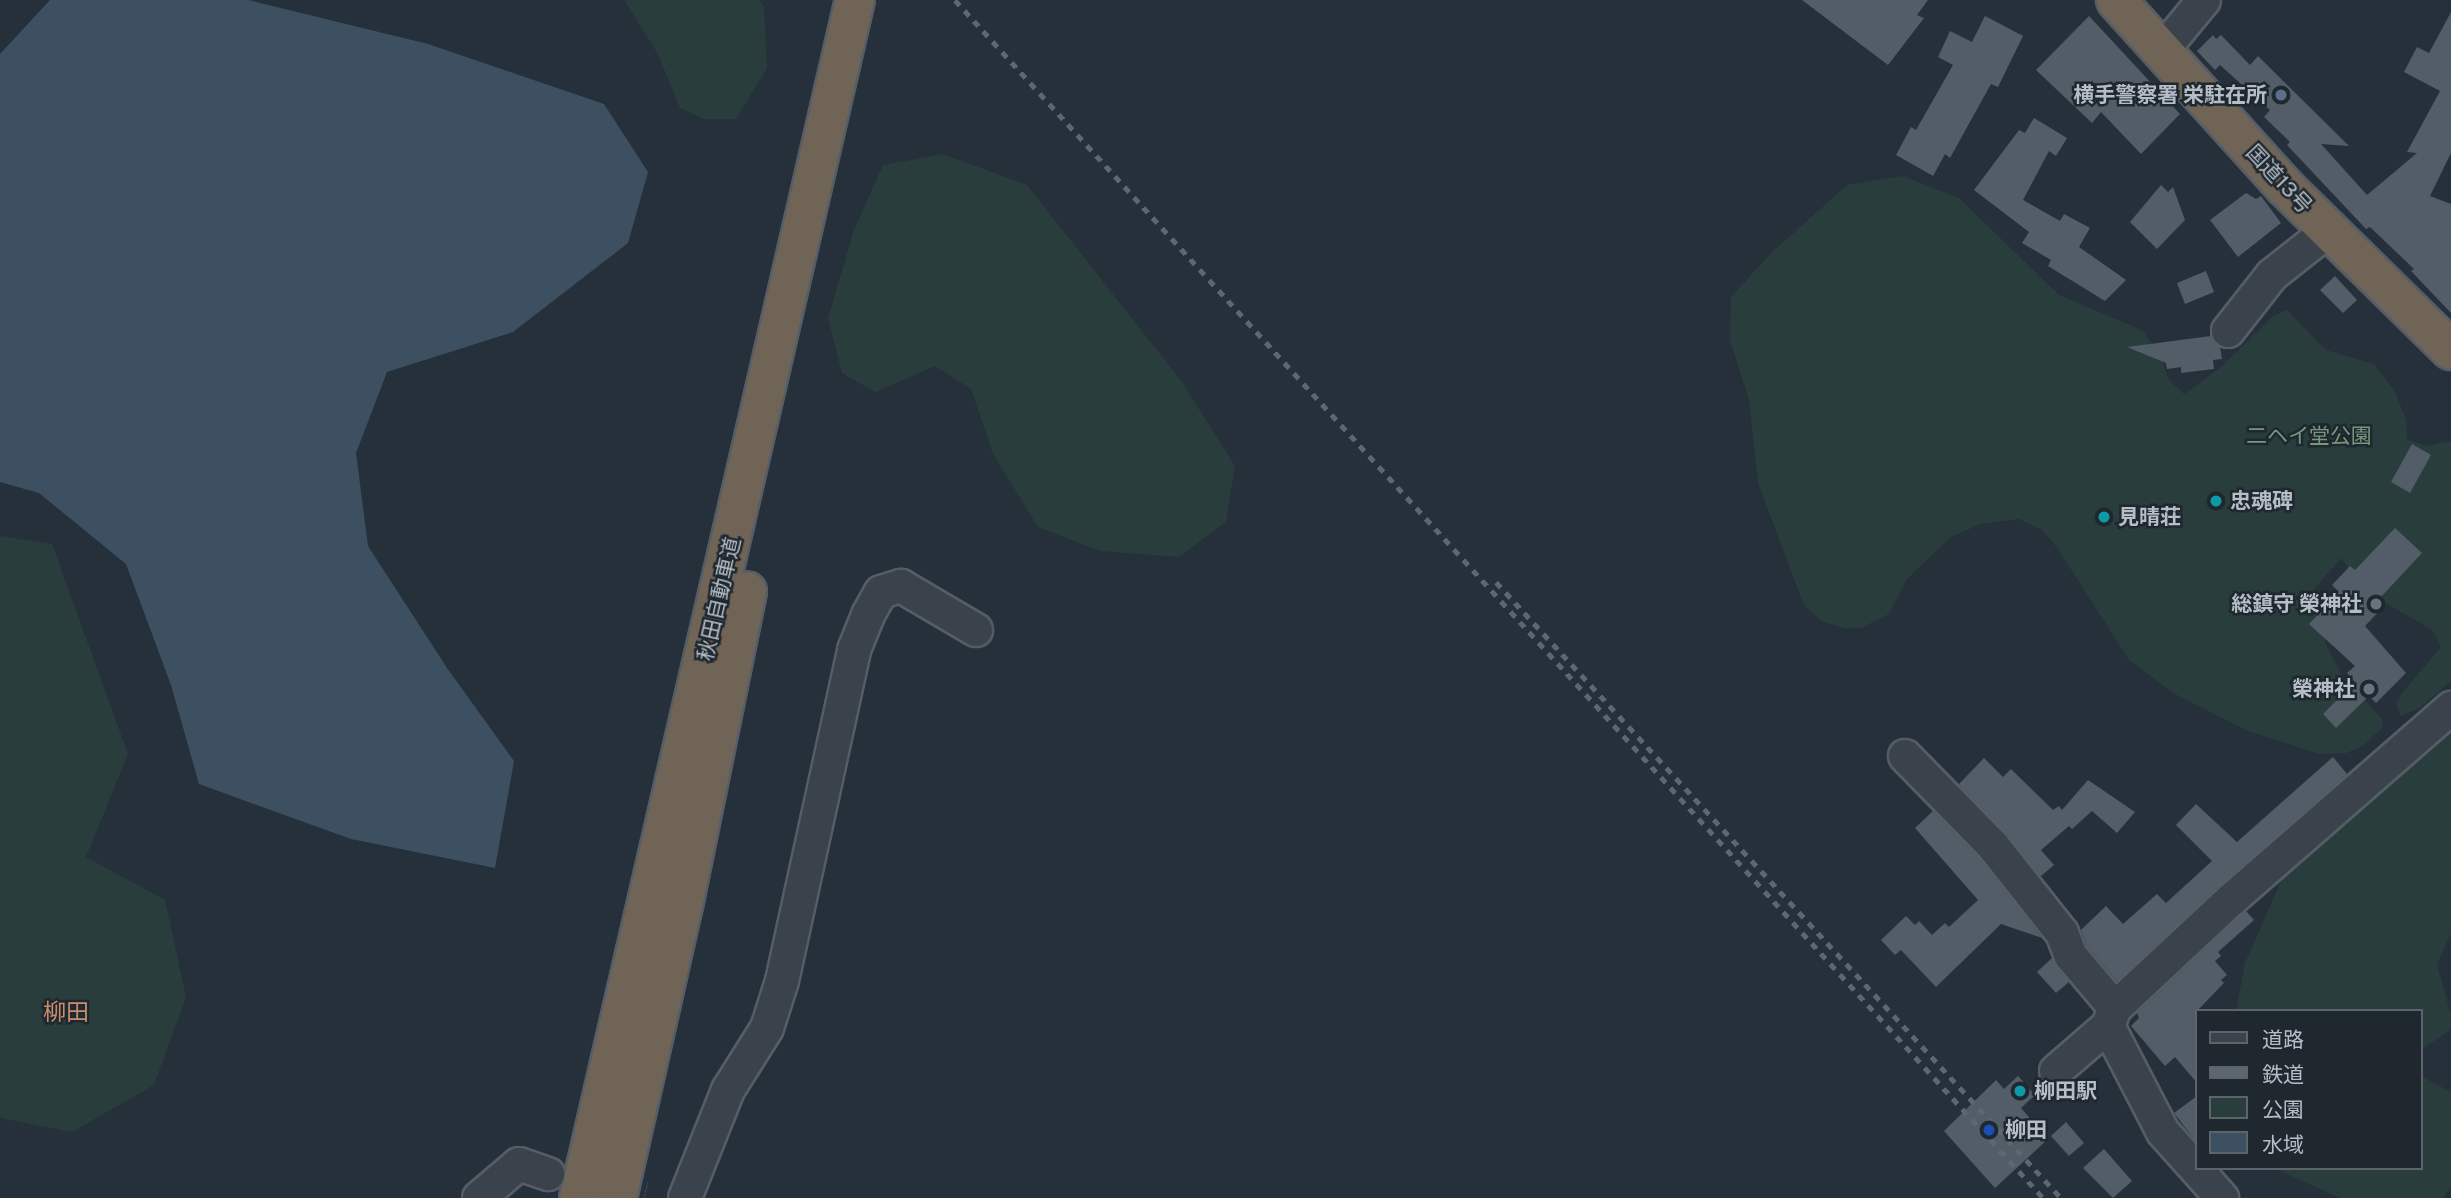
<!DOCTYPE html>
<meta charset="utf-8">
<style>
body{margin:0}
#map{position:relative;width:2451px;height:1198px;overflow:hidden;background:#26303a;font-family:"Public Sans","Noto Sans JP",sans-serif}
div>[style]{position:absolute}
.green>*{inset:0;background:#293d3c}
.water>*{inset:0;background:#3d5061}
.building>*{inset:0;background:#525d68}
.minor-tunnel>*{height:32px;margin-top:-16px;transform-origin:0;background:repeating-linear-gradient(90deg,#3b454f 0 32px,transparent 0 48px)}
.roads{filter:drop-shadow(2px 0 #555d66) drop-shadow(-2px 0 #555d66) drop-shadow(0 2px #555d66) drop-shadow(0 -2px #555d66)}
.minor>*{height:32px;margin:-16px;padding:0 16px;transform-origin:16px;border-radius:16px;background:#3a424b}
.highway>*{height:38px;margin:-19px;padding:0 19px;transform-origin:19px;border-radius:19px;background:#706457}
.rail>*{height:5px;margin-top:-2.5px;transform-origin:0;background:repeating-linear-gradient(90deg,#5c6771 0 7px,transparent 0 14px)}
.dots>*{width:19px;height:19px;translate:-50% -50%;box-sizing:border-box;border:4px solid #1f272f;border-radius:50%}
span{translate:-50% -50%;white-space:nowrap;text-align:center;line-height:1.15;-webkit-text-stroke:5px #1f272f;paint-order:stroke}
.poi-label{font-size:21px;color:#b5bdc6;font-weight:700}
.right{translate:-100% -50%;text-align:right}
.left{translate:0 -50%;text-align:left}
.street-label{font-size:21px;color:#b5bdc6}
.park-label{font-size:21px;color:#76997b}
.neighbourhood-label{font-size:23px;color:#c88d6e}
.legend{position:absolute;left:2195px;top:1009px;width:228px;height:161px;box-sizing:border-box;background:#1f272f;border:2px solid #5b636b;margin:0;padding:9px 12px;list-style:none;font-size:21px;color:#b5bdc6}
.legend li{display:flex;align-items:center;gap:14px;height:35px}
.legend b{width:35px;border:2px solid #5b636b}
</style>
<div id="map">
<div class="green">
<i style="clip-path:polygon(624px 0,759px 0,764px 7px,767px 68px,736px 119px,704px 119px,680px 108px,658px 54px)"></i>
<i style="clip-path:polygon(943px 154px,1027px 185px,1182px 382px,1235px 466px,1226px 522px,1179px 557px,1100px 551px,1038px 527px,993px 454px,971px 389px,935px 366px,875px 392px,842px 373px,828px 318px,854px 230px,883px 165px)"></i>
<i style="clip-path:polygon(1903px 176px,1959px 198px,2059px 295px,2142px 330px,2160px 354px,2168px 379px,2184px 394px,2221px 367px,2272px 317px,2287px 310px,2326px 350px,2374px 364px,2395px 391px,2406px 420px,2407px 439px,2425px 446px,2451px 441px,2451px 681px,2420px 708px,2401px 716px,2396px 704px,2402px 693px,2441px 647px,2439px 642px,2432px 630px,2367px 592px,2341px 558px,2314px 589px,2326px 645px,2343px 677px,2383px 720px,2382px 728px,2363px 746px,2346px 753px,2319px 754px,2248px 731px,2173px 693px,2129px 660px,2058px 549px,2042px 530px,2019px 519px,1981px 524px,1951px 537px,1907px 579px,1889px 614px,1861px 628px,1844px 628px,1821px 621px,1804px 605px,1758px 483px,1749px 400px,1730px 340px,1731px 297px,1772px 252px,1847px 185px)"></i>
<i style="clip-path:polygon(0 536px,52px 544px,128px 754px,86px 857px,165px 900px,186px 997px,154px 1085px,72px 1132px,0 1118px)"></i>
<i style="clip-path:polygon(2451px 728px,2451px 933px,2437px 965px,2451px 1015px,2450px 1030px,2421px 1050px,2421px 1011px,2236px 1011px,2245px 963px,2282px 879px,2310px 844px)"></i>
<i style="clip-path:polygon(2421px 1076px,2451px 1092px,2451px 1186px,2443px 1198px,2340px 1198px,2274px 1168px,2421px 1168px)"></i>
</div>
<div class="water">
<i style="clip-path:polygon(50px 0,248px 0,428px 44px,604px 104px,648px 172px,628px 243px,513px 332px,387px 372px,356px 453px,368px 546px,447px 668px,514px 761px,495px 868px,351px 839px,199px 784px,171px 685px,126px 564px,39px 493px,0 482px,0 54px)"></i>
</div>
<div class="building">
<i style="clip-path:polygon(1802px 0,1928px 0,1917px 15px,1924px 18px,1888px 65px)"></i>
<i style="clip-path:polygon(2451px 12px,2451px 153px,2430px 196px,2451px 204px,2451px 313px,2411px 271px,2414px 269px,2370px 227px,2366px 229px,2287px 145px,2290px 142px,2264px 117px,2270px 110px,2220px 65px,2215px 70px,2197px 51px,2213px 35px,2216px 39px,2221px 35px,2250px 65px,2258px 56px,2349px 146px,2321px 144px,2367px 195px,2417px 153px,2407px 152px,2440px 91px,2404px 72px,2417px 47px,2429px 53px)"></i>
<i style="clip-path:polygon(1985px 16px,2023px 36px,1998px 87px,1991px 84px,1950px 158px,1945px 154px,1933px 176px,1896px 155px,1911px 127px,1916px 130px,1953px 65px,1938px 57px,1950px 31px,1972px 42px)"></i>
<i style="clip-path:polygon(2089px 16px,2180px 114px,2141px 154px,2101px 112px,2092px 123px,2036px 70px)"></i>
<i style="clip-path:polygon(2034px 118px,2067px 138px,2056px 156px,2049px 151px,2023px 200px,2060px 221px,2064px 214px,2090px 228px,2079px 247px,2126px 280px,2105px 301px,2048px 266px,2051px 260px,2022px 243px,2029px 232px,1974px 190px,2019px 130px,2025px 133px)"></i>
<i style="clip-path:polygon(2161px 185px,2168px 192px,2173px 187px,2185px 220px,2157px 249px,2130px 222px)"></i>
<i style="clip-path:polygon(2246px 193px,2256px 199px,2261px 196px,2281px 223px,2238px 257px,2210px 220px)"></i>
<i style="clip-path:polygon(2206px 271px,2214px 292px,2185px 304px,2177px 283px)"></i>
<i style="clip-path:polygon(2335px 276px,2357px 300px,2343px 313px,2320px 290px)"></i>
<i style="clip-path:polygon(2211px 336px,2220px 347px,2222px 359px,2213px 360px,2214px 369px,2181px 373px,2181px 367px,2167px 369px,2166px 363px,2127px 347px)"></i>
<i style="clip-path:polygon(2412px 444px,2431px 455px,2410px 493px,2391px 482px)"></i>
<i style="clip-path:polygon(2395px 528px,2422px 553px,2379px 599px,2386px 604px,2365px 626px,2406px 673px,2376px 703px,2369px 696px,2336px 728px,2323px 714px,2355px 682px,2347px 673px,2355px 666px,2309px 624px,2339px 592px,2332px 585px,2350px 566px,2355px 570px)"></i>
<i style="clip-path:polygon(2333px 757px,2347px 774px,2117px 981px,2087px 946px,2081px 930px,2106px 906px,2123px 924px,2157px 894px,2166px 903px,2212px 861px,2176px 825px,2196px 804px,2237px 842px)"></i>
<i style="clip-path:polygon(1984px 758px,2003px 777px,2011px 769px,2053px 810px,2059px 806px,2062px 810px,2088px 780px,2135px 812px,2117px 833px,2092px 811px,2072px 829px,2069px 826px,2041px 850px,2054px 865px,2041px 876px,1959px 784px)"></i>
<i style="clip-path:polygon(1933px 811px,1979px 858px,2042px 938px,2001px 924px,1936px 987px,1901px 950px,1895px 955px,1881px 940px,1906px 916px,1915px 925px,1919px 921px,1932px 935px,1945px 923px,1949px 927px,1978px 900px,1915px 828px)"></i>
<i style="clip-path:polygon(2246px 911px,2254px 920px,2218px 952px,2221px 956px,2215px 961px,2227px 975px,2221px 980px,2224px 983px,2197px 1011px,2197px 1083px,2175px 1057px,2165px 1066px,2131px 1026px,2139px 1018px,2137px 1013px)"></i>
<i style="clip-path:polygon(2052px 958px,2069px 982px,2056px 993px,2037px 972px)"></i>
<i style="clip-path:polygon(2018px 1076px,2035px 1095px,2021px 1108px,2048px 1139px,1995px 1188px,1944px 1131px,1996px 1080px,2004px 1089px)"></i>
<i style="clip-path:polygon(2197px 1096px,2197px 1143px,2174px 1113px)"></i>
<i style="clip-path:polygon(2066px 1122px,2084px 1143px,2069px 1156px,2051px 1136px)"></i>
<i style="clip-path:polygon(2104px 1149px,2132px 1181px,2113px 1198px,2083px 1168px)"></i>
</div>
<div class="minor-tunnel">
<i style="left:597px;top:1186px;width:49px;rotate:14deg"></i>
</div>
<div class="roads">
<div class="minor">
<i style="left:2162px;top:51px;width:66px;rotate:-50.5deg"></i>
<i style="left:2228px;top:331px;width:71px;rotate:-51.8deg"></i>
<i style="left:2272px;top:275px;width:73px;rotate:-38.3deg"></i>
<i style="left:1905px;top:756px;width:126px;rotate:45.6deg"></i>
<i style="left:1993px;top:846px;width:111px;rotate:51.6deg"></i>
<i style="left:2062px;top:933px;width:25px;rotate:69deg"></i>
<i style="left:2071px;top:956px;width:68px;rotate:49.8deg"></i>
<i style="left:2108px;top:1026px;width:119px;rotate:62.6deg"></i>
<i style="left:2163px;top:1132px;width:89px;rotate:48.2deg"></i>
<i style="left:2056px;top:1071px;width:69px;rotate:-40.9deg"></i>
<i style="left:2108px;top:1026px;width:19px;rotate:-69deg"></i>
<i style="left:2115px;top:1008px;width:160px;rotate:-43deg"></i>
<i style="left:2232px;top:899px;width:291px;rotate:-41.1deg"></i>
<i style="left:479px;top:1198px;width:52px;rotate:-40.4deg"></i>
<i style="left:519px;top:1164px;width:31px;rotate:19deg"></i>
<i style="left:685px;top:1198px;width:116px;rotate:-68.3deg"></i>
<i style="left:728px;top:1090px;width:73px;rotate:-57.8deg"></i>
<i style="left:767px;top:1028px;width:49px;rotate:-72.3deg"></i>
<i style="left:782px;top:981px;width:339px;rotate:-77.7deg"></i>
<i style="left:854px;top:650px;width:38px;rotate:-68deg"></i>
<i style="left:868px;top:615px;width:26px;rotate:-61deg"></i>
<i style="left:881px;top:592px;width:21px;rotate:-17deg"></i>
<i style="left:901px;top:586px;width:87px;rotate:30.4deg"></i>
</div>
<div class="highway">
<i style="left:2116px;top:0;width:251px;rotate:47.9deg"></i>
<i style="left:2284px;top:186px;width:234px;rotate:44.5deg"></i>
<i style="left:579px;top:1198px;width:1229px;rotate:-77.03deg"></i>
<i style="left:617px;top:1198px;width:299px;rotate:-77.3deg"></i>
<i style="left:683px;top:906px;width:321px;rotate:-78.5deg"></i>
</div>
</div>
<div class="rail">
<i style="left:955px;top:0;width:1618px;rotate:47.75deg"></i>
<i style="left:1496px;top:582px;width:836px;rotate:47.47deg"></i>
</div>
<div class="dots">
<i style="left:2281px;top:95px;background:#5c6f8a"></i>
<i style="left:2216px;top:501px;background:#0f9aa8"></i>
<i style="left:2104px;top:517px;background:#0f9aa8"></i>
<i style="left:2376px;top:604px;background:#6b7280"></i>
<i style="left:2369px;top:689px;background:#6b7280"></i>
<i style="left:2020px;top:1091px;background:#0f9aa8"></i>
<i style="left:1989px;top:1130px;background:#1a4fb4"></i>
</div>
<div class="poi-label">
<span class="right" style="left:2267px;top:95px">横手警察署 栄駐在所</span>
<span class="left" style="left:2230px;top:501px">忠魂碑</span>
<span class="left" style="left:2118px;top:517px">見晴荘</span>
<span class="right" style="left:2362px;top:604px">総鎮守 榮神社</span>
<span class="right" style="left:2355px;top:689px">榮神社</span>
<span class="left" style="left:2034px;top:1091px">柳田駅</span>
<span class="left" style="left:2005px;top:1130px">柳田</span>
</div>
<div class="street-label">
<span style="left:2279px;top:179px;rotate:47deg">国道13号</span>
<span style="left:719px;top:599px;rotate:-77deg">秋田自動車道</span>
</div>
<div class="park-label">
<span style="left:2309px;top:436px">二ヘイ堂公園</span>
</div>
<div class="neighbourhood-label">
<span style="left:66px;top:1012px">柳田</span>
</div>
<ul class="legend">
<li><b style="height:9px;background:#3a424b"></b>道路</li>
<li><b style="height:9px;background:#5c6771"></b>鉄道</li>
<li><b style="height:19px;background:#293d3c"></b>公園</li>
<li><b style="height:19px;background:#3d5061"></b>水域</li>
</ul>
</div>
